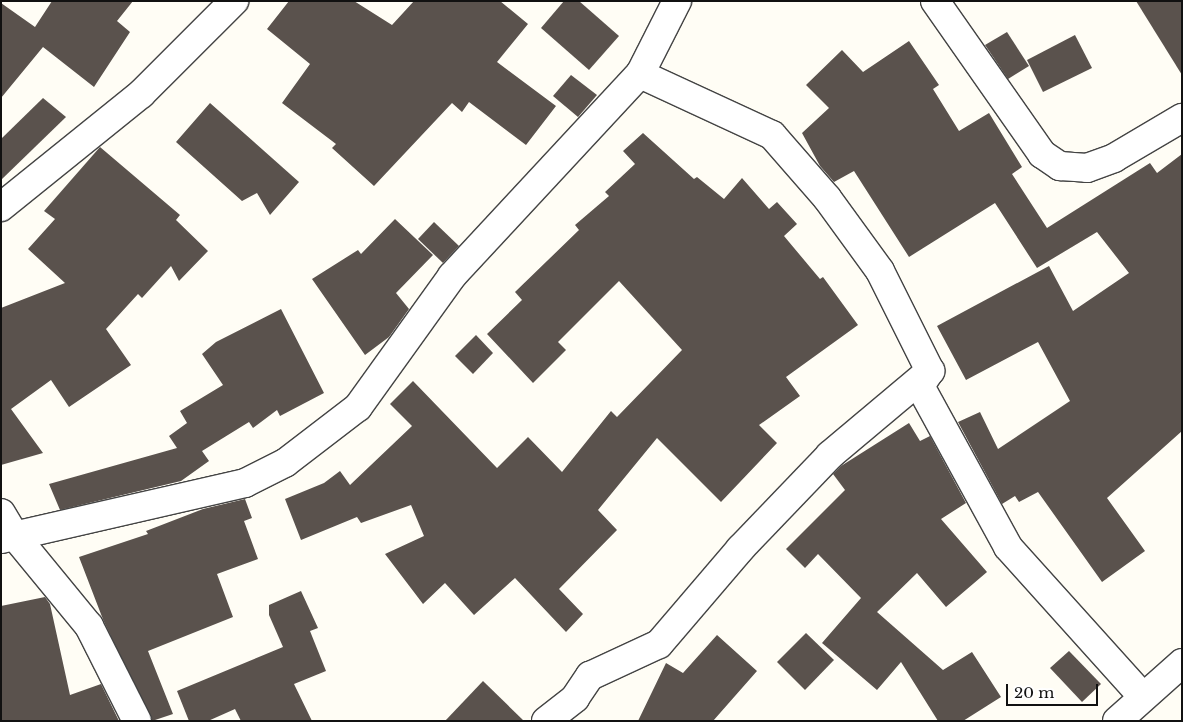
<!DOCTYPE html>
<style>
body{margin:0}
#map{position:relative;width:1183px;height:722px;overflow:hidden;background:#fffdf5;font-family:"Libre Baskerville",serif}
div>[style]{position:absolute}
.building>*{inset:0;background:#5a524d}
.roads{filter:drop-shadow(1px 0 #444) drop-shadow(-1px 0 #444) drop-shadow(0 1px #444) drop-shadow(0 -1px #444)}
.minor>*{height:28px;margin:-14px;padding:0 14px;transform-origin:14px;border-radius:14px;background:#fff}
span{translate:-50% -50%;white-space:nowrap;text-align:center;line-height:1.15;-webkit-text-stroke:5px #fff;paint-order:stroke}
.frame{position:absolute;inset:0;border:2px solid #111;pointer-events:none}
.scale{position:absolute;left:1006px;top:684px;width:92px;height:22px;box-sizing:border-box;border:2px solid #111;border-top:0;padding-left:6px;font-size:15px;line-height:18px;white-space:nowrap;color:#111;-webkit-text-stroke:4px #fff;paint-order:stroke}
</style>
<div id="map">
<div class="building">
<i style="clip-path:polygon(52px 1px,133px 1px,117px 21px,130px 32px,94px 87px,43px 47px,1px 98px,1px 3px,35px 27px)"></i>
<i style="clip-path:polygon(289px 1px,354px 1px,392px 25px,414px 1px,500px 1px,528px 24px,497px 62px,556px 106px,526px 145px,469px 102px,462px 112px,452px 103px,374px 186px,332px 148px,336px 144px,282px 103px,310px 64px,267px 29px)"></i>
<i style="clip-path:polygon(564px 1px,579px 1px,619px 36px,589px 70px,541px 28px)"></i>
<i style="clip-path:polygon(1136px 1px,1182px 1px,1182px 75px)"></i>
<i style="clip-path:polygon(1007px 32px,1029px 66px,1008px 79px,985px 45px)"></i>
<i style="clip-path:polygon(1075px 35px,1092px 68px,1043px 92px,1027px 60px)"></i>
<i style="clip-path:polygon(909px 41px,939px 85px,933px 89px,959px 131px,989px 113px,1022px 167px,1012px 174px,1047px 228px,1150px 163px,1157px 173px,1182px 154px,1182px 431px,1107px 498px,1145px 551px,1102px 582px,1038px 492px,1019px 502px,1015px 496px,1002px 504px,958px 422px,980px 412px,998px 449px,1070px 401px,1038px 342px,966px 380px,937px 326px,1049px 266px,1073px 311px,1129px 273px,1097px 232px,1037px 268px,995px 203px,909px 257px,854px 171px,834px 182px,820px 166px,802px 133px,829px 108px,806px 85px,842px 50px,863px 72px)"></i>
<i style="clip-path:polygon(571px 75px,597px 95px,578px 117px,553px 96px)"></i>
<i style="clip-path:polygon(43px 98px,66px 117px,1px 180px,1px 139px)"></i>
<i style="clip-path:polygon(210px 103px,299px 182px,270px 215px,257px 193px,242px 201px,176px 142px)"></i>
<i style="clip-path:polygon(643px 133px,694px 179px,697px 177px,724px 199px,742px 178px,769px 209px,777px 202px,797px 224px,784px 236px,820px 279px,823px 277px,858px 325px,786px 377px,800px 396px,759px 425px,777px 443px,721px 502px,657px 438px,598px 510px,617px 530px,559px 589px,583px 614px,566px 632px,515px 578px,474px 615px,445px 583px,423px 604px,385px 554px,424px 536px,411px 505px,361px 523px,357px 517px,301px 540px,285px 499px,324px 483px,340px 471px,350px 485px,412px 426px,390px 404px,413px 381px,497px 468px,528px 437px,562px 472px,611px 411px,617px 417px,682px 350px,619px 281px,558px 342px,566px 350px,533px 383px,487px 334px,522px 300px,515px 292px,579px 230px,575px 225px,609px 196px,605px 192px,635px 164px,623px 151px)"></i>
<i style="clip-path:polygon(100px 147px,180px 215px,176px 220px,208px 251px,179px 281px,171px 266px,142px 298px,138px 294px,106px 329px,131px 365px,69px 407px,51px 380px,11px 409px,43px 453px,1px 465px,1px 308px,65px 283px,28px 249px,55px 219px,44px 211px)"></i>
<i style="clip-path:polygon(395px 219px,433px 255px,396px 293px,409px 309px,389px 337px,365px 355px,312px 279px,358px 250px,361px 254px)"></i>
<i style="clip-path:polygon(434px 222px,459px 246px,443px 263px,418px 239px)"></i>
<i style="clip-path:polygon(281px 309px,324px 393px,280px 416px,277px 410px,253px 428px,249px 422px,202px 451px,209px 461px,181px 481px,60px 510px,49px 484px,177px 448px,169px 436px,187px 423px,180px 411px,223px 385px,202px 354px,216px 342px)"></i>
<i style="clip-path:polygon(476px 335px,493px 353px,473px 374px,455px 356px)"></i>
<i style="clip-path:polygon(909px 423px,920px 441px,930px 436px,966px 503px,941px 519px,987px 572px,946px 607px,917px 573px,877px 612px,943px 670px,972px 652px,1001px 697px,963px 721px,938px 721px,901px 662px,877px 690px,822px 643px,861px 598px,818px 554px,805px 568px,786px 549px,845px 490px,833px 474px,841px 466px)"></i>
<i style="clip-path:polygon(245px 499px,252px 518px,244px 521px,258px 559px,217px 574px,233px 617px,148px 651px,173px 714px,152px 721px,104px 622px,79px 557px,148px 534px,146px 531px,203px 509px)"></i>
<i style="clip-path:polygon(301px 591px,318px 628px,310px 631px,326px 671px,294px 684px,312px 721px,241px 721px,235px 709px,208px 721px,189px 721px,177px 691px,283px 647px,269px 615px,269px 605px)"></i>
<i style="clip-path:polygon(45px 597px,50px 604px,70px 695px,101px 684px,119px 721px,1px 721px,1px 606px)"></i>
<i style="clip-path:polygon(806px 633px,834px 660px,805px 690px,777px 662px)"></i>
<i style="clip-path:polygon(717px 635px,757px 671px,713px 721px,638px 721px,666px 663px,683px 673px)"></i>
<i style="clip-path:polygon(1069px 651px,1101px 684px,1082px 702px,1050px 668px)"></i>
<i style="clip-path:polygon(483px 681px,524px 721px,445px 721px)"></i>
</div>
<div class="roads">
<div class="minor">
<i style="left:935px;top:1px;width:187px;rotate:55deg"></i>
<i style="left:1042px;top:154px;width:22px;rotate:34deg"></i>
<i style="left:1060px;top:166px;width:27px;rotate:4deg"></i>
<i style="left:1087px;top:168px;width:29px;rotate:-20deg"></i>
<i style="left:1114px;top:158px;width:79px;rotate:-30.5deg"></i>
<i style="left:640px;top:74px;width:145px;rotate:24.8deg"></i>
<i style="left:772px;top:135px;width:84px;rotate:48.9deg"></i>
<i style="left:827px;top:198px;width:90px;rotate:54deg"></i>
<i style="left:880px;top:271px;width:112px;rotate:63.4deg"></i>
<i style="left:930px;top:371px;width:18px;rotate:124deg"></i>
<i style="left:920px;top:386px;width:183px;rotate:61.3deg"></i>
<i style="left:1008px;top:547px;width:200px;rotate:48deg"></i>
<i style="left:1px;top:207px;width:180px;rotate:-38.9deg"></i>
<i style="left:141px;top:94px;width:132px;rotate:-45deg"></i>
<i style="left:1px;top:513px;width:27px;rotate:59deg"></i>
<i style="left:15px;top:536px;width:117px;rotate:50.6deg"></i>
<i style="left:89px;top:626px;width:106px;rotate:63.2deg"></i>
<i style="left:1px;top:539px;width:250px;rotate:-12.9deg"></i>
<i style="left:245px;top:483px;width:45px;rotate:-26.6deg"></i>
<i style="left:285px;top:463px;width:92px;rotate:-37.5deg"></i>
<i style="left:358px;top:407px;width:161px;rotate:-54.3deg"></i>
<i style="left:452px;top:276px;width:276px;rotate:-47.1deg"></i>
<i style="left:640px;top:74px;width:82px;rotate:-63.1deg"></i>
<i style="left:546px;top:721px;width:37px;rotate:-38deg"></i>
<i style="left:575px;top:698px;width:27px;rotate:-56deg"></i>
<i style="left:590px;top:676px;width:76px;rotate:-24.9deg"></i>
<i style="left:659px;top:644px;width:125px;rotate:-49.5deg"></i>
<i style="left:740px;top:549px;width:130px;rotate:-46.2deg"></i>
<i style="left:830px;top:455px;width:131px;rotate:-40deg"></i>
<i style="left:1117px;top:721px;width:87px;rotate:-41.7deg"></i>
</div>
</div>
<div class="frame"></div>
<div class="scale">20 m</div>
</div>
